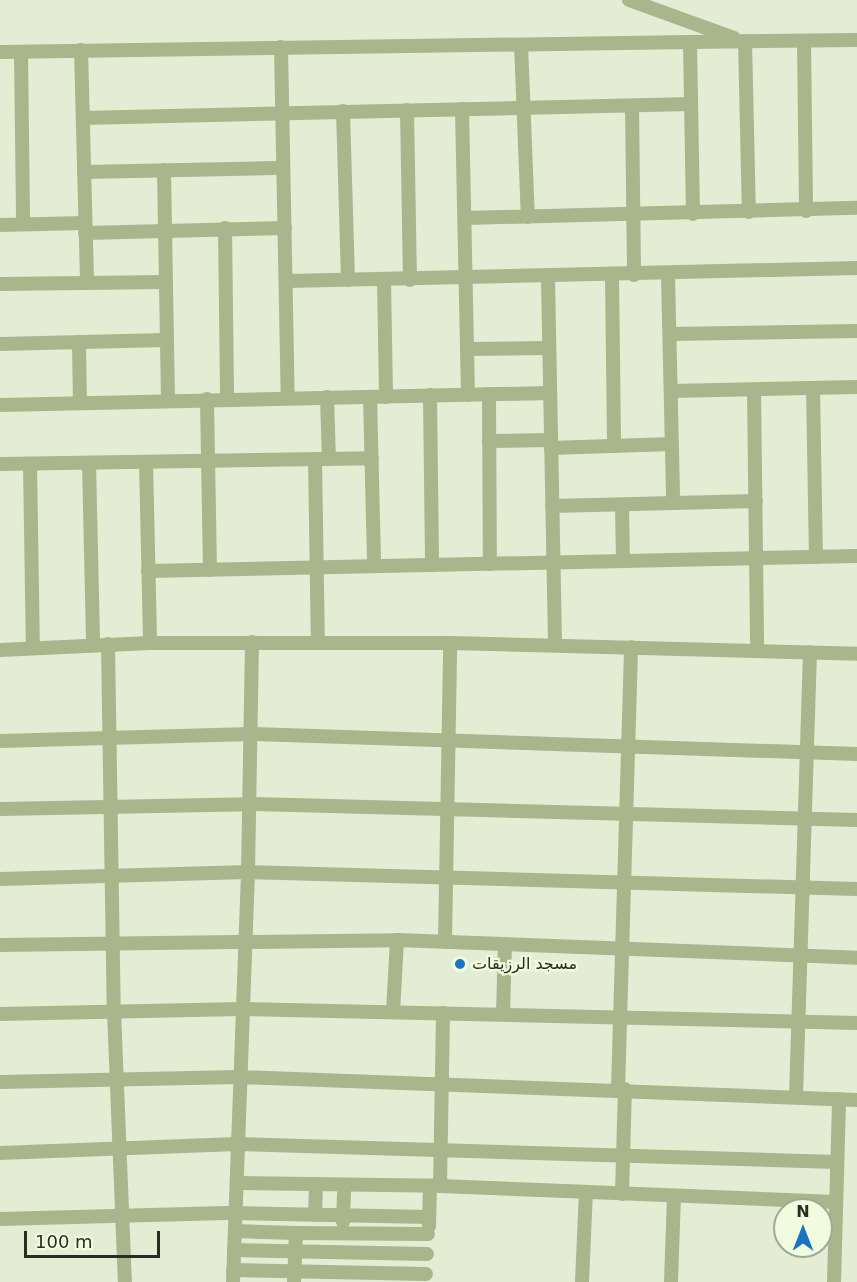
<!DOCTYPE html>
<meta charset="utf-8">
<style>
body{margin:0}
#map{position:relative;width:857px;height:1282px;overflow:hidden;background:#e4edd3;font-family:"DejaVu Sans",Vazirmatn,sans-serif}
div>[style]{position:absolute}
.minor>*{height:14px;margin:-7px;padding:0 7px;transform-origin:7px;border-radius:7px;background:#a7b68b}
.dots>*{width:16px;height:16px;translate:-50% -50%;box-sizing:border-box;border:3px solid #f1fbe0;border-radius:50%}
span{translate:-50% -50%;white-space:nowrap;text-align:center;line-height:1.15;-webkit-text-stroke:4.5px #f1fbe0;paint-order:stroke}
.poi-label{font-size:16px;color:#282c22}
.left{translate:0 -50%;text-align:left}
.north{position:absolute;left:773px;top:1198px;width:60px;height:60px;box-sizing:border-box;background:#f1fbe0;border:2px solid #a1a894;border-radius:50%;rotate:0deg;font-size:16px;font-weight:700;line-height:24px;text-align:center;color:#282c22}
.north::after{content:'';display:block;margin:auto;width:21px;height:27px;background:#1974c1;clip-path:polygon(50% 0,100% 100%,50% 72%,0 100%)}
.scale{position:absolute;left:24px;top:1231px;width:136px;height:27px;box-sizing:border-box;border:3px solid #282c22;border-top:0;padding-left:8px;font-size:18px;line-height:21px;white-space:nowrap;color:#282c22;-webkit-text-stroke:4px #f1fbe0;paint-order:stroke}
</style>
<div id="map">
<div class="minor">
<i style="left:629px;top:0;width:112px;rotate:19.9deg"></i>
<i style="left:745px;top:41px;width:171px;rotate:88.7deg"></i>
<i style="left:804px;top:41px;width:170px;rotate:89.3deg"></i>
<i style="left:521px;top:45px;width:172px;rotate:87.7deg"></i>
<i style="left:281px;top:47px;width:351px;rotate:88.9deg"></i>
<i style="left:81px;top:50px;width:233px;rotate:88.5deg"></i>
<i style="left:0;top:52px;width:690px;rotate:-0.83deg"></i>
<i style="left:21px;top:52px;width:172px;rotate:89.3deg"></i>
<i style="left:632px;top:106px;width:169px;rotate:89.3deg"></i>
<i style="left:462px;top:109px;width:286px;rotate:88.8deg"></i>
<i style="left:407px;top:110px;width:170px;rotate:89deg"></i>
<i style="left:343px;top:111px;width:169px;rotate:88.3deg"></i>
<i style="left:83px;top:118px;width:608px;rotate:-1.32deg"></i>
<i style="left:164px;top:170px;width:230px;rotate:89deg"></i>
<i style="left:84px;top:172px;width:199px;rotate:-1.2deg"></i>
<i style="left:693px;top:214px;width:172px;rotate:-91deg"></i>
<i style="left:690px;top:42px;width:167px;rotate:-0.7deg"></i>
<i style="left:466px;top:218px;width:391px;rotate:-1.5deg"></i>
<i style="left:0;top:225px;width:85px;rotate:-1.3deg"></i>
<i style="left:225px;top:228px;width:171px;rotate:89.3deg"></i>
<i style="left:85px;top:233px;width:200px;rotate:-1.4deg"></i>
<i style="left:668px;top:275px;width:228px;rotate:88.7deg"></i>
<i style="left:612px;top:276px;width:170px;rotate:89.3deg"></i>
<i style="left:548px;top:278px;width:367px;rotate:88.9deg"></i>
<i style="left:384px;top:280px;width:117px;rotate:89deg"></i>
<i style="left:287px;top:281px;width:570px;rotate:-1.31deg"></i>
<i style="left:0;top:284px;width:165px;rotate:-0.7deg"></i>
<i style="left:670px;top:334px;width:187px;rotate:-0.9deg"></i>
<i style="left:79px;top:342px;width:61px;rotate:89.1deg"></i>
<i style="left:0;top:344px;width:166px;rotate:-1.4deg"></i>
<i style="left:467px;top:349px;width:82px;rotate:-0.7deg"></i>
<i style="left:813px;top:388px;width:169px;rotate:89deg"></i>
<i style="left:754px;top:390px;width:259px;rotate:89.3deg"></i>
<i style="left:671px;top:391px;width:186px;rotate:-1.2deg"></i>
<i style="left:489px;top:394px;width:170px;rotate:89.7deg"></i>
<i style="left:430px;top:395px;width:170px;rotate:89.3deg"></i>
<i style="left:327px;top:397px;width:62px;rotate:88.2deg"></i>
<i style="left:370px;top:397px;width:169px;rotate:88.6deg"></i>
<i style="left:207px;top:399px;width:171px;rotate:89deg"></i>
<i style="left:0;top:405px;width:550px;rotate:-1.25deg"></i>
<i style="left:489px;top:441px;width:62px;rotate:-0.9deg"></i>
<i style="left:551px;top:448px;width:121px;rotate:-1.9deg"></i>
<i style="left:315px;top:459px;width:184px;rotate:89.1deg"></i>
<i style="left:146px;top:462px;width:181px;rotate:88.7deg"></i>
<i style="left:89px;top:463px;width:182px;rotate:88.7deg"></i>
<i style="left:0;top:464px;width:372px;rotate:-0.9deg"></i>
<i style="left:30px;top:464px;width:183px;rotate:89.1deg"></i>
<i style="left:622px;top:505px;width:56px;rotate:89deg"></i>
<i style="left:552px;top:506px;width:204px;rotate:-1.4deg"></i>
<i style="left:148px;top:571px;width:709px;rotate:-1.21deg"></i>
<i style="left:108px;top:644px;width:367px;rotate:89.1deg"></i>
<i style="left:114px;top:1011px;width:271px;rotate:87.7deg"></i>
<i style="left:0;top:650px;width:150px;rotate:-2.7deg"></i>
<i style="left:150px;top:643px;width:300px"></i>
<i style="left:450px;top:643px;width:407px;rotate:1.5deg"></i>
<i style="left:0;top:741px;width:251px;rotate:-1.6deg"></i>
<i style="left:251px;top:734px;width:606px;rotate:1.89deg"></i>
<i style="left:0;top:809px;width:250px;rotate:-1.1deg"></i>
<i style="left:250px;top:804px;width:607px;rotate:1.51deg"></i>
<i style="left:0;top:879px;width:248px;rotate:-1.6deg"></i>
<i style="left:248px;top:872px;width:609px;rotate:1.6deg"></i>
<i style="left:445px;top:942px;width:299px;rotate:-89deg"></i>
<i style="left:0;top:945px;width:397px;rotate:-0.7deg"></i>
<i style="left:397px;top:940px;width:460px;rotate:2.2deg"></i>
<i style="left:393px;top:1012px;width:72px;rotate:-86.8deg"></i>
<i style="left:0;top:1014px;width:242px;rotate:-1.2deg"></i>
<i style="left:242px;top:1009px;width:615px;rotate:1.3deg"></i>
<i style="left:503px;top:1014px;width:70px;rotate:-88.4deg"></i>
<i style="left:0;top:1082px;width:239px;rotate:-1.2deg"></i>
<i style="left:239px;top:1077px;width:618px;rotate:2.13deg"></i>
<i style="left:618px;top:1089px;width:442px;rotate:-88.3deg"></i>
<i style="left:796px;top:1097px;width:445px;rotate:-88.2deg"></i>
<i style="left:0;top:1153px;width:237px;rotate:-2.2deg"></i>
<i style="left:237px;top:1144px;width:600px;rotate:1.72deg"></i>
<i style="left:237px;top:1183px;width:203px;rotate:0.8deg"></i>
<i style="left:440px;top:1186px;width:396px;rotate:2.3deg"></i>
<i style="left:440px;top:1186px;width:173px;rotate:-89deg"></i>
<i style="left:622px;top:1194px;width:105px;rotate:-88.4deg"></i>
<i style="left:315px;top:1215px;width:30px;rotate:-88deg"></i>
<i style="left:0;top:1219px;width:235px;rotate:-1.5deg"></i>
<i style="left:235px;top:1213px;width:194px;rotate:1.2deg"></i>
<i style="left:343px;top:1222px;width:37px;rotate:-88deg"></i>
<i style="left:429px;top:1226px;width:40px;rotate:-88.6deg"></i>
<i style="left:235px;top:1231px;width:61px;rotate:1.9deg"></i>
<i style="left:296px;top:1233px;width:49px;rotate:92.3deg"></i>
<i style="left:296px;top:1233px;width:132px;rotate:0.4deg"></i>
<i style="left:234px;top:1250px;width:193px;rotate:1.2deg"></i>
<i style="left:233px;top:1270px;width:193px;rotate:1.2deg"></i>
<i style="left:233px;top:1282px;width:410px;rotate:-87.9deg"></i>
<i style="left:248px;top:872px;width:230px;rotate:-89deg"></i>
<i style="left:582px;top:1282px;width:90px;rotate:-87.5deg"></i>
<i style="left:671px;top:1282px;width:86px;rotate:-88deg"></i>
<i style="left:834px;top:1282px;width:183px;rotate:-88.4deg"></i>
</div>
<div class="dots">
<i style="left:460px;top:964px;background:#1974c1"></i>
</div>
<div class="poi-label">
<span class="left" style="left:472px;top:964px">مسجد الرزيقات</span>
</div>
<div class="north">N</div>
<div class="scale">100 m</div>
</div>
